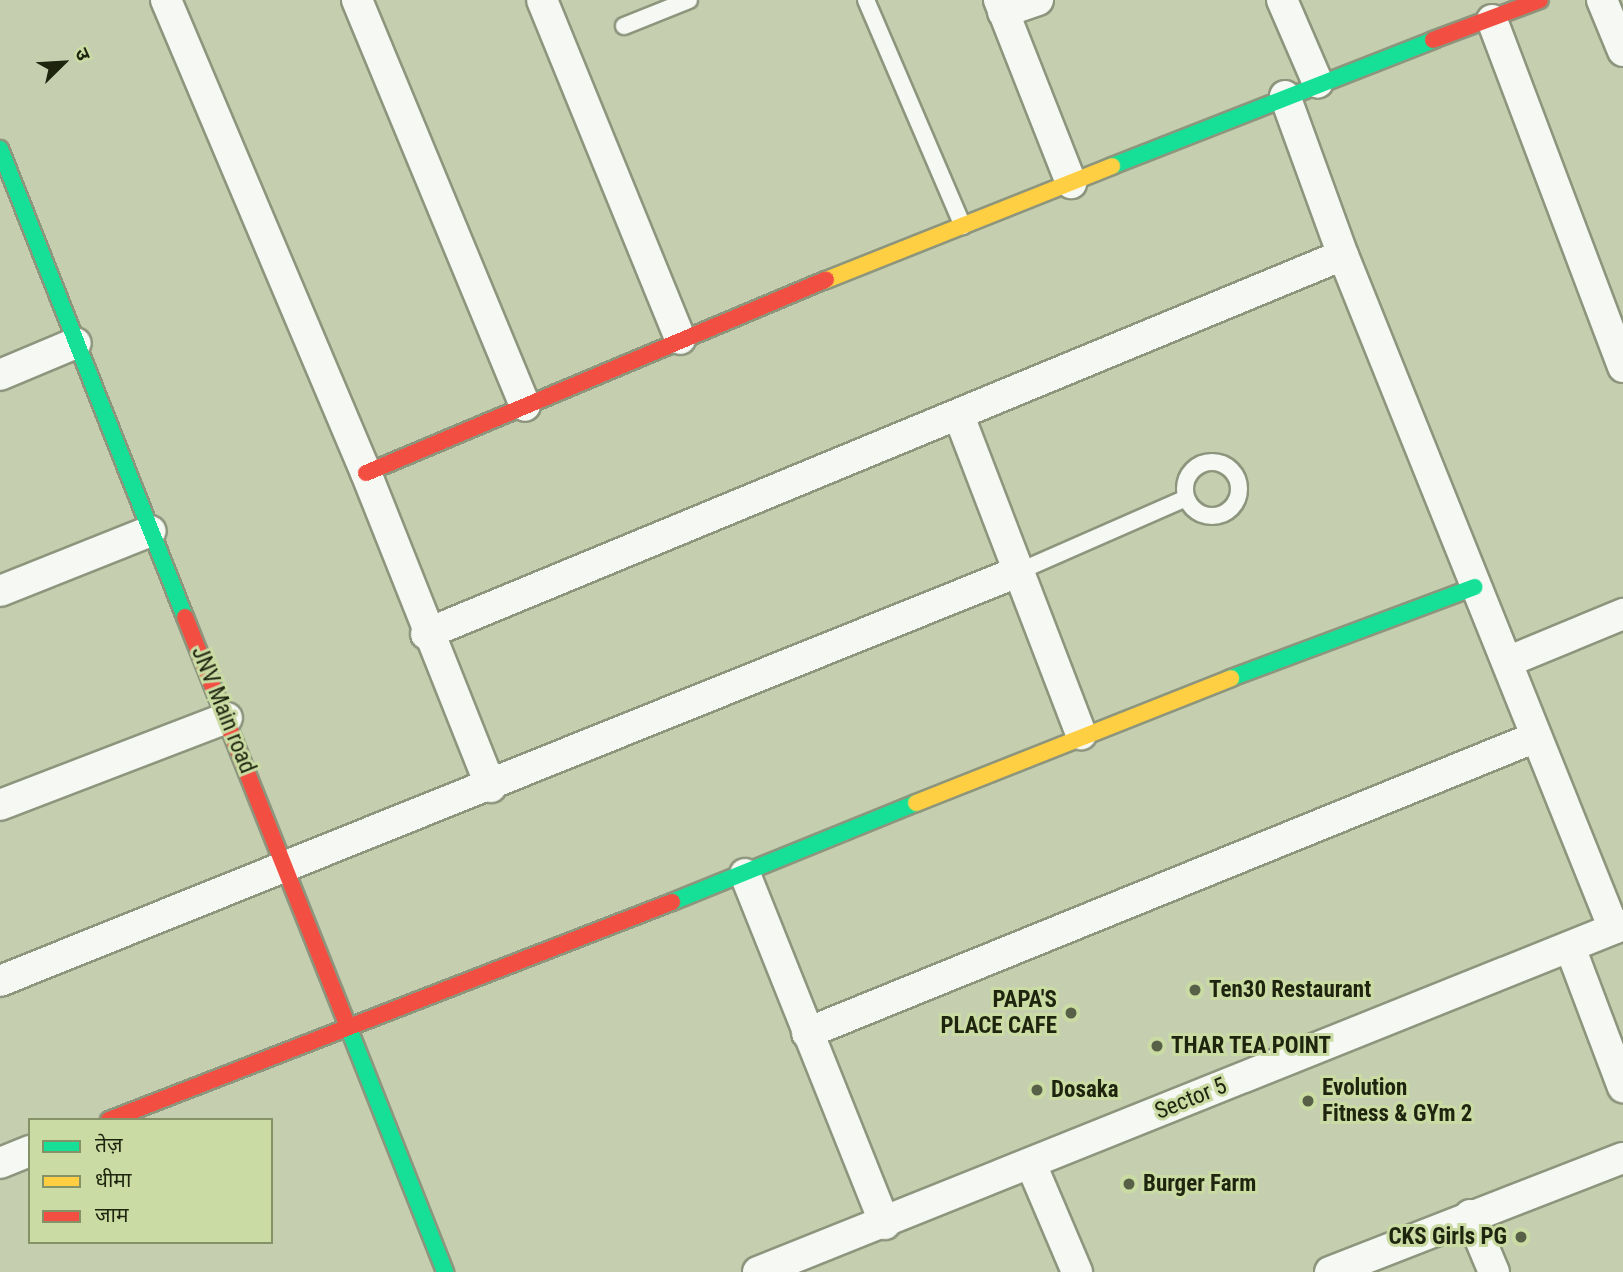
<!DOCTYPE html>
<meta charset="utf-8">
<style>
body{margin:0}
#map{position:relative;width:1623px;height:1272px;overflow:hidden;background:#c5cfb0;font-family:"Roboto Condensed","Noto Sans Devanagari",sans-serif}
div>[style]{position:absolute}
.roads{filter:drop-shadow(2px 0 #8d957d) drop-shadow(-2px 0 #8d957d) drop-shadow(0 2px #8d957d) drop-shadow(0 -2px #8d957d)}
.lane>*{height:16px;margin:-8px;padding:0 8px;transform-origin:8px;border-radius:8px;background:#f6f8f3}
.lane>.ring{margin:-8px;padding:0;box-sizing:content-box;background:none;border:16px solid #f6f8f3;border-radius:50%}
.street>*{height:30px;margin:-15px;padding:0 15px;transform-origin:15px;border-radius:15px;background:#f6f8f3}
.fast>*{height:16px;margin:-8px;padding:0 8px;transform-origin:8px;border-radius:8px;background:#16e098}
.slow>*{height:16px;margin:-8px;padding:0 8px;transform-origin:8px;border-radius:8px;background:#ffcf43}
.jam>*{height:16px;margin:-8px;padding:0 8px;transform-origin:8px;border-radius:8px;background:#f24e42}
.dots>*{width:19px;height:19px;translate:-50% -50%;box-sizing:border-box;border:4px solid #cadca3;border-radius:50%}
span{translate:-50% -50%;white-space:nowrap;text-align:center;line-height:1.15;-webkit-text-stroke:6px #cadca3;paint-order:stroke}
.street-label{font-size:23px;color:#1e240e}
.poi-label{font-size:23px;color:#1e240e;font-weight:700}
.left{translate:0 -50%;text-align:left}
.right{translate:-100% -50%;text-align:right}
.legend{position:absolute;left:28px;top:1118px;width:245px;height:126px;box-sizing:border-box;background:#cadca3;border:2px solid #859267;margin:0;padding:9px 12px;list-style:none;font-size:21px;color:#1e240e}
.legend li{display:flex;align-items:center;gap:14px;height:35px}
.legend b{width:35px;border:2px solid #859267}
.north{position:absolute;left:28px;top:28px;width:70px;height:70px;-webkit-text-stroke:5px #cadca3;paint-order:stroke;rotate:66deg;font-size:19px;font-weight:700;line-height:28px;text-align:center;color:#1e240e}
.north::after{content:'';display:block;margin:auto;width:24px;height:32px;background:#1e240e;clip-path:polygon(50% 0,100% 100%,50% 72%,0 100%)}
</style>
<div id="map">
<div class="roads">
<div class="lane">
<i style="left:866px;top:0;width:246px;rotate:66.8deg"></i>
<i style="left:624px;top:26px;width:70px;rotate:-21.8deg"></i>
<i class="ring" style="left:1185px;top:462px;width:38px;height:38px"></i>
<i style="left:1020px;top:571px;width:181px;rotate:-23.7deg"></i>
</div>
<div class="street">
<i style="left:166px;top:0;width:514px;rotate:67.08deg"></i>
<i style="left:366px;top:473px;width:338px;rotate:68.3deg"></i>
<i style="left:357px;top:0;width:439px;rotate:67.5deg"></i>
<i style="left:542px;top:0;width:366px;rotate:67.8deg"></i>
<i style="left:999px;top:0;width:197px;rotate:68.5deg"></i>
<i style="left:1282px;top:0;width:90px;rotate:66.6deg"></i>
<i style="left:1602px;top:0;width:55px;rotate:67.6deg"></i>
<i style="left:1003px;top:12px;width:37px;rotate:-19deg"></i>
<i style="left:1492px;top:20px;width:371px;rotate:69.3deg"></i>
<i style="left:1285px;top:96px;width:169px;rotate:70deg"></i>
<i style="left:1343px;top:255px;width:726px;rotate:68.1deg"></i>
<i style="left:0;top:375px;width:82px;rotate:-22.8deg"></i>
<i style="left:959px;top:416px;width:341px;rotate:69deg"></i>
<i style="left:0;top:591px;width:162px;rotate:-21.7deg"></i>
<i style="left:426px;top:634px;width:992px;rotate:-22.46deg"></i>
<i style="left:1507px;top:662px;width:126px;rotate:-22.5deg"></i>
<i style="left:0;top:805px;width:243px;rotate:-21deg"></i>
<i style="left:745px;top:874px;width:377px;rotate:68.2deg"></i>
<i style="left:1570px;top:947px;width:150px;rotate:69.3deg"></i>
<i style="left:0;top:981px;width:1099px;rotate:-21.9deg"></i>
<i style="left:807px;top:1033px;width:787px;rotate:-22.1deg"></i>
<i style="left:0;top:1163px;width:32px;rotate:-22deg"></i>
<i style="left:1031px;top:1164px;width:117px;rotate:66.9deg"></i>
<i style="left:1470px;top:1215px;width:62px;rotate:67.2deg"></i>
<i style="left:758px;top:1272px;width:932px;rotate:-21.86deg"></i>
<i style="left:1330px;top:1272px;width:314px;rotate:-21.3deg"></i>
</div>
<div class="fast">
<i style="left:0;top:149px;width:503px;rotate:68.43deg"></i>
<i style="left:1112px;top:166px;width:345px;rotate:-21.4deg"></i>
<i style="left:1231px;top:678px;width:260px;rotate:-20.5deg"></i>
<i style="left:672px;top:902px;width:263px;rotate:-22.1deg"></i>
<i style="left:347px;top:1024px;width:267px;rotate:68.4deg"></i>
</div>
<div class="slow">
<i style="left:826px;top:280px;width:308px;rotate:-21.7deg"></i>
<i style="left:916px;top:803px;width:339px;rotate:-21.6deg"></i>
</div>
<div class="jam">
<i style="left:1433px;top:40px;width:114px;rotate:-20.5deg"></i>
<i style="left:366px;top:473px;width:499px;rotate:-22.8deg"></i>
<i style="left:185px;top:617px;width:438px;rotate:68.3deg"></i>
<i style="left:109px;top:1120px;width:604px;rotate:-21.17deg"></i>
</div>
</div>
<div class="dots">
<i style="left:1195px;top:990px;background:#586047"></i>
<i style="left:1071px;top:1013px;background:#586047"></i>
<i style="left:1157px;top:1046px;background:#586047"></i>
<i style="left:1037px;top:1090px;background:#586047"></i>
<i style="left:1308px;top:1101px;background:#586047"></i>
<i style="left:1129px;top:1184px;background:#586047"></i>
<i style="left:1521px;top:1237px;background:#586047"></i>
</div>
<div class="street-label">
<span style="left:223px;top:710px;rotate:68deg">JNV Main road</span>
<span style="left:1191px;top:1099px;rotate:-22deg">Sector 5</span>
</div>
<div class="poi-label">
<span class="left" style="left:1209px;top:990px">Ten30 Restaurant</span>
<span class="right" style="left:1057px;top:1013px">PAPA'S<br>PLACE CAFE</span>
<span class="left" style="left:1171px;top:1046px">THAR TEA POINT</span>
<span class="left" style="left:1322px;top:1101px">Evolution<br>Fitness &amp; GYm 2</span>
<span class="left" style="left:1051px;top:1090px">Dosaka</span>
<span class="left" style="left:1143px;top:1184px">Burger Farm</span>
<span class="right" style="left:1507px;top:1237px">CKS Girls PG</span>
</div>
<ul class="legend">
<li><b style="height:9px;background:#16e098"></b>तेज़</li>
<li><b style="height:9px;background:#ffcf43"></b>धीमा</li>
<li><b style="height:9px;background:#f24e42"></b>जाम</li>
</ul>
<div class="north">उ</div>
</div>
